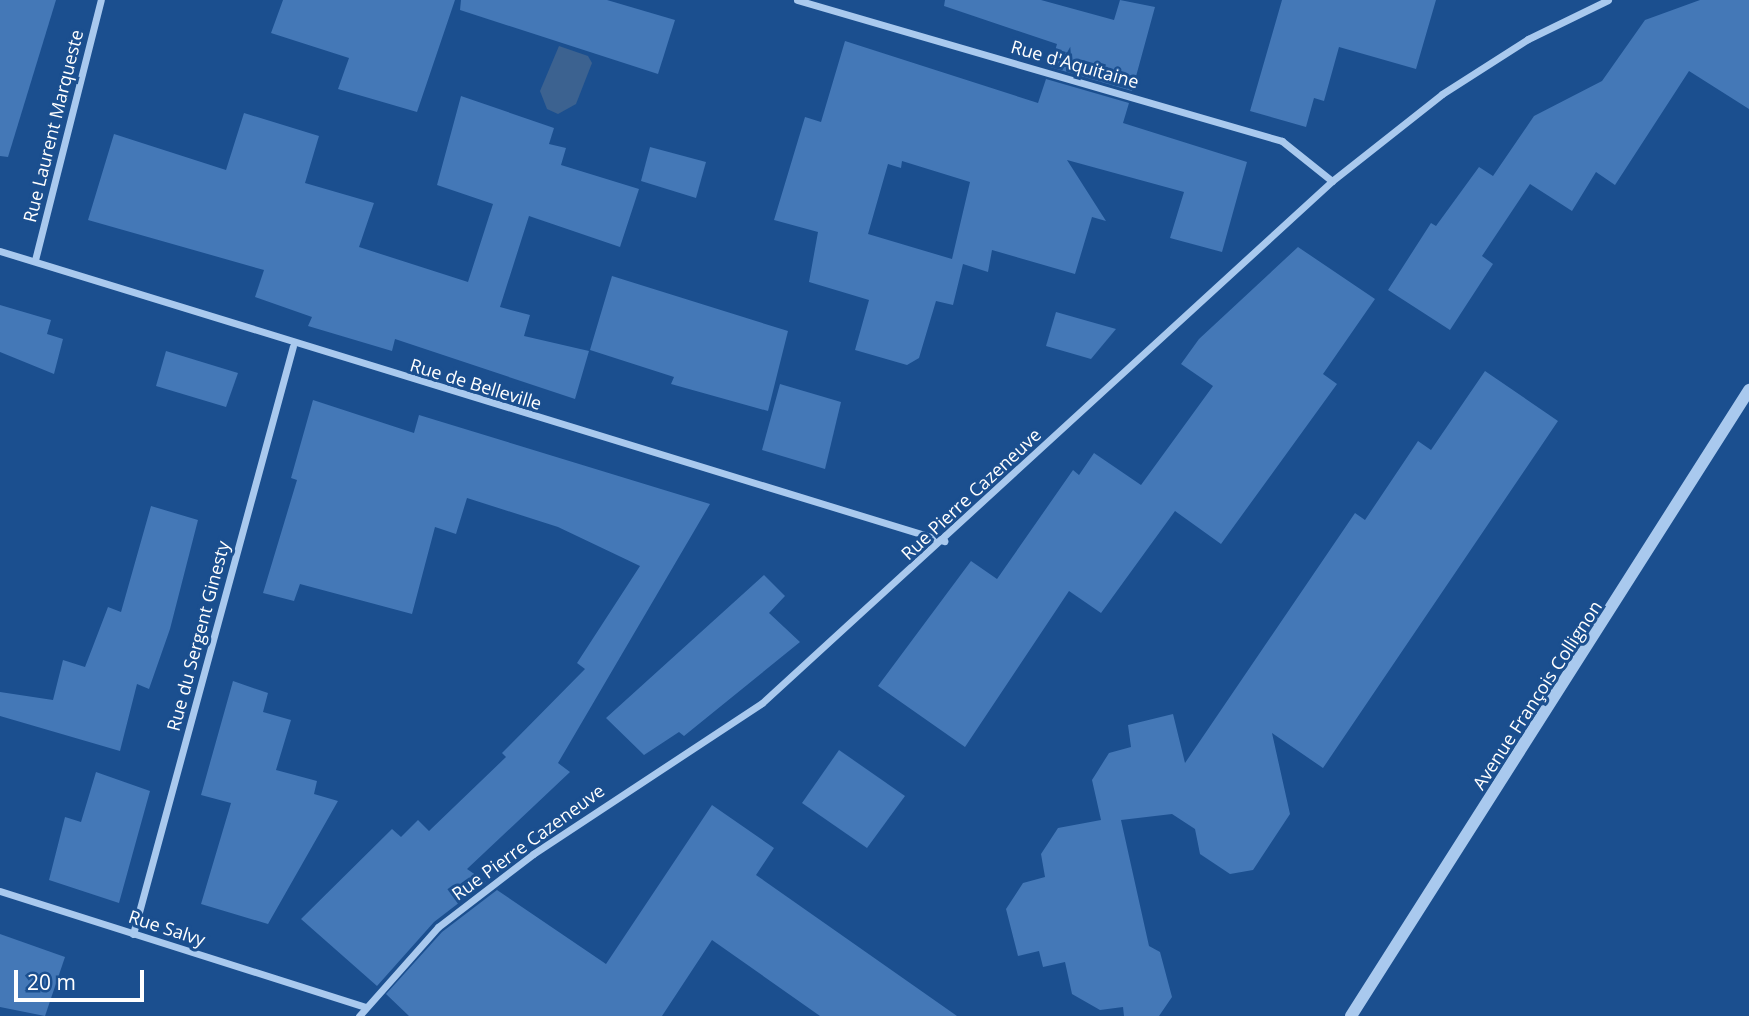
<!DOCTYPE html>
<meta charset="utf-8">
<style>
body{margin:0}
#map{position:relative;width:1749px;height:1016px;overflow:hidden;background:#1b4f8f;font-family:"Open Sans",sans-serif}
div>[style]{position:absolute}
.water>*{inset:0;background:#3c6290}
.building>*{inset:0;background:#4478b7}
.minor>*{height:7px;margin:-3.5px;padding:0 3.5px;transform-origin:3.5px;border-radius:3.5px;background:#a9c9ee}
.tertiary>*{height:12px;margin:-6px;padding:0 6px;transform-origin:6px;border-radius:6px;background:#a9c9ee}
span{translate:-50% -50%;white-space:nowrap;text-align:center;line-height:1.15;-webkit-text-stroke:6px #1b4f8f;paint-order:stroke}
.street-label{font-size:18px;color:#fff}
.scale{position:absolute;left:14px;top:970px;width:130px;height:32px;box-sizing:border-box;border:4px solid #fff;border-top:0;padding-left:9px;font-size:21px;line-height:24px;white-space:nowrap;color:#fff;-webkit-text-stroke:5px #1b4f8f;paint-order:stroke}
</style>
<div id="map">
<div class="water">
<i style="clip-path:polygon(559px 46px,588px 56px,592px 63px,576px 104px,558px 114px,547px 109px,540px 91px)"></i>
</div>
<div class="building">
<i style="clip-path:polygon(0 0,56px 0,8px 157px,0 156px)"></i>
<i style="clip-path:polygon(283px 0,455px 0,417px 112px,338px 89px,349px 58px,271px 33px)"></i>
<i style="clip-path:polygon(461px 0,607px 0,675px 20px,658px 74px,460px 10px)"></i>
<i style="clip-path:polygon(945px 0,1041px 0,1114px 20px,1120px 0,1155px 7px,1132px 91px,1050px 67px,1057px 44px,944px 6px)"></i>
<i style="clip-path:polygon(1282px 0,1436px 0,1416px 69px,1339px 47px,1324px 101px,1314px 98px,1306px 127px,1250px 111px)"></i>
<i style="clip-path:polygon(1700px 0,1749px 0,1749px 109px,1689px 71px,1615px 185px,1596px 172px,1572px 211px,1530px 184px,1482px 256px,1493px 264px,1450px 330px,1388px 290px,1431px 223px,1436px 226px,1479px 167px,1493px 176px,1534px 116px,1602px 81px,1645px 20px)"></i>
<i style="clip-path:polygon(evenodd,845px 41px,1038px 103px,1046px 79px,1129px 103px,1123px 123px,1247px 162px,1222px 252px,1170px 238px,1184px 192px,1067px 160px,1106px 221px,1092px 217px,1075px 274px,992px 250px,988px 272px,963px 264px,953px 305px,936px 301px,919px 358px,907px 365px,855px 350px,869px 300px,809px 282px,818px 232px,774px 220px,805px 117px,821px 122px,845px 41px,902px 161px,970px 182px,952px 259px,868px 234px,888px 164px,901px 168px,902px 161px)"></i>
<i style="clip-path:polygon(461px 96px,554px 128px,549px 144px,566px 148px,561px 165px,639px 189px,620px 247px,529px 216px,500px 307px,530px 315px,524px 336px,589px 351px,575px 399px,395px 339px,392px 351px,308px 326px,312px 317px,255px 297px,264px 270px,88px 220px,114px 134px,226px 170px,244px 113px,319px 136px,305px 183px,374px 203px,359px 247px,468px 282px,493px 204px,437px 185px)"></i>
<i style="clip-path:polygon(650px 147px,706px 162px,696px 198px,641px 181px)"></i>
<i style="clip-path:polygon(1298px 247px,1375px 299px,1323px 374px,1337px 384px,1221px 544px,1175px 511px,1101px 613px,1069px 591px,965px 747px,878px 686px,971px 561px,997px 579px,1073px 470px,1079px 475px,1094px 453px,1141px 485px,1213px 386px,1181px 364px,1199px 339px)"></i>
<i style="clip-path:polygon(612px 276px,788px 331px,768px 411px,671px 384px,674px 377px,590px 350px)"></i>
<i style="clip-path:polygon(0 305px,51px 320px,47px 334px,63px 339px,54px 374px,0 352px)"></i>
<i style="clip-path:polygon(1056px 312px,1116px 329px,1091px 359px,1046px 346px)"></i>
<i style="clip-path:polygon(166px 351px,238px 373px,226px 407px,156px 386px)"></i>
<i style="clip-path:polygon(1485px 371px,1558px 421px,1323px 768px,1272px 733px,1290px 814px,1253px 870px,1230px 874px,1200px 854px,1195px 829px,1172px 814px,1121px 820px,1149px 946px,1160px 952px,1172px 997px,1159px 1016px,1124px 1016px,1123px 1007px,1100px 1010px,1072px 994px,1065px 962px,1043px 967px,1039px 951px,1018px 956px,1006px 909px,1023px 883px,1045px 877px,1041px 854px,1058px 828px,1101px 820px,1092px 780px,1109px 753px,1131px 747px,1128px 725px,1173px 714px,1185px 763px,1355px 513px,1365px 520px,1418px 441px,1431px 450px)"></i>
<i style="clip-path:polygon(780px 384px,841px 402px,825px 469px,762px 450px)"></i>
<i style="clip-path:polygon(313px 400px,414px 433px,419px 415px,710px 504px,558px 763px,570px 772px,467px 869px,486px 882px,434px 922px,377px 986px,301px 919px,392px 829px,401px 837px,418px 820px,429px 831px,506px 757px,502px 753px,585px 669px,577px 663px,640px 566px,558px 527px,467px 498px,456px 534px,435px 527px,412px 614px,300px 584px,294px 601px,263px 593px,297px 480px,291px 478px)"></i>
<i style="clip-path:polygon(151px 506px,198px 520px,170px 629px,149px 689px,137px 684px,120px 751px,0 716px,0 692px,53px 700px,63px 660px,85px 667px,108px 607px,121px 612px)"></i>
<i style="clip-path:polygon(764px 575px,785px 596px,769px 613px,800px 642px,684px 736px,679px 732px,644px 755px,606px 718px)"></i>
<i style="clip-path:polygon(233px 681px,268px 693px,263px 712px,291px 720px,276px 770px,317px 781px,314px 794px,338px 801px,268px 924px,201px 904px,231px 803px,201px 795px)"></i>
<i style="clip-path:polygon(839px 750px,905px 796px,867px 848px,802px 803px)"></i>
<i style="clip-path:polygon(96px 772px,150px 791px,119px 903px,49px 880px,65px 817px,81px 822px)"></i>
<i style="clip-path:polygon(712px 805px,774px 848px,756px 875px,957px 1016px,820px 1016px,712px 940px,662px 1016px,409px 1016px,386px 994px,442px 932px,497px 890px,606px 964px)"></i>
<i style="clip-path:polygon(0 934px,65px 957px,45px 1016px,0 1007px)"></i>
</div>
<div class="minor">
<i style="left:797px;top:0;width:505px;rotate:16.21deg"></i>
<i style="left:1282px;top:141px;width:64px;rotate:38.7deg"></i>
<i style="left:0;top:251px;width:988px;rotate:17.08deg"></i>
<i style="left:35px;top:260px;width:268px;rotate:-75.8deg"></i>
<i style="left:0;top:891px;width:383px;rotate:17.6deg"></i>
<i style="left:133px;top:934px;width:609px;rotate:-74.78deg"></i>
<i style="left:359px;top:1016px;width:119px;rotate:-48.4deg"></i>
<i style="left:438px;top:927px;width:120px;rotate:-37.5deg"></i>
<i style="left:533px;top:854px;width:274px;rotate:-33.4deg"></i>
<i style="left:762px;top:703px;width:773px;rotate:-42.48deg"></i>
<i style="left:1332px;top:181px;width:140px;rotate:-38.3deg"></i>
<i style="left:1442px;top:94px;width:102px;rotate:-32.6deg"></i>
<i style="left:1528px;top:39px;width:89px;rotate:-26deg"></i>
</div>
<div class="tertiary">
<i style="left:1351px;top:1016px;width:742px;rotate:-57.55deg"></i>
</div>
<div class="street-label">
<span style="left:1075px;top:64px;rotate:16deg">Rue d'Aquitaine</span>
<span style="left:53px;top:126px;rotate:-76deg">Rue Laurent Marqueste</span>
<span style="left:476px;top:384px;rotate:17deg">Rue de Belleville</span>
<span style="left:971px;top:494px;rotate:-43deg">Rue Pierre Cazeneuve</span>
<span style="left:198px;top:636px;rotate:-75deg">Rue du Sergent Ginesty</span>
<span style="left:1537px;top:695px;rotate:-57deg">Avenue François Collignon</span>
<span style="left:528px;top:842px;rotate:-36deg">Rue Pierre Cazeneuve</span>
<span style="left:167px;top:928px;rotate:18deg">Rue Salvy</span>
</div>
<div class="scale">20 m</div>
</div>
